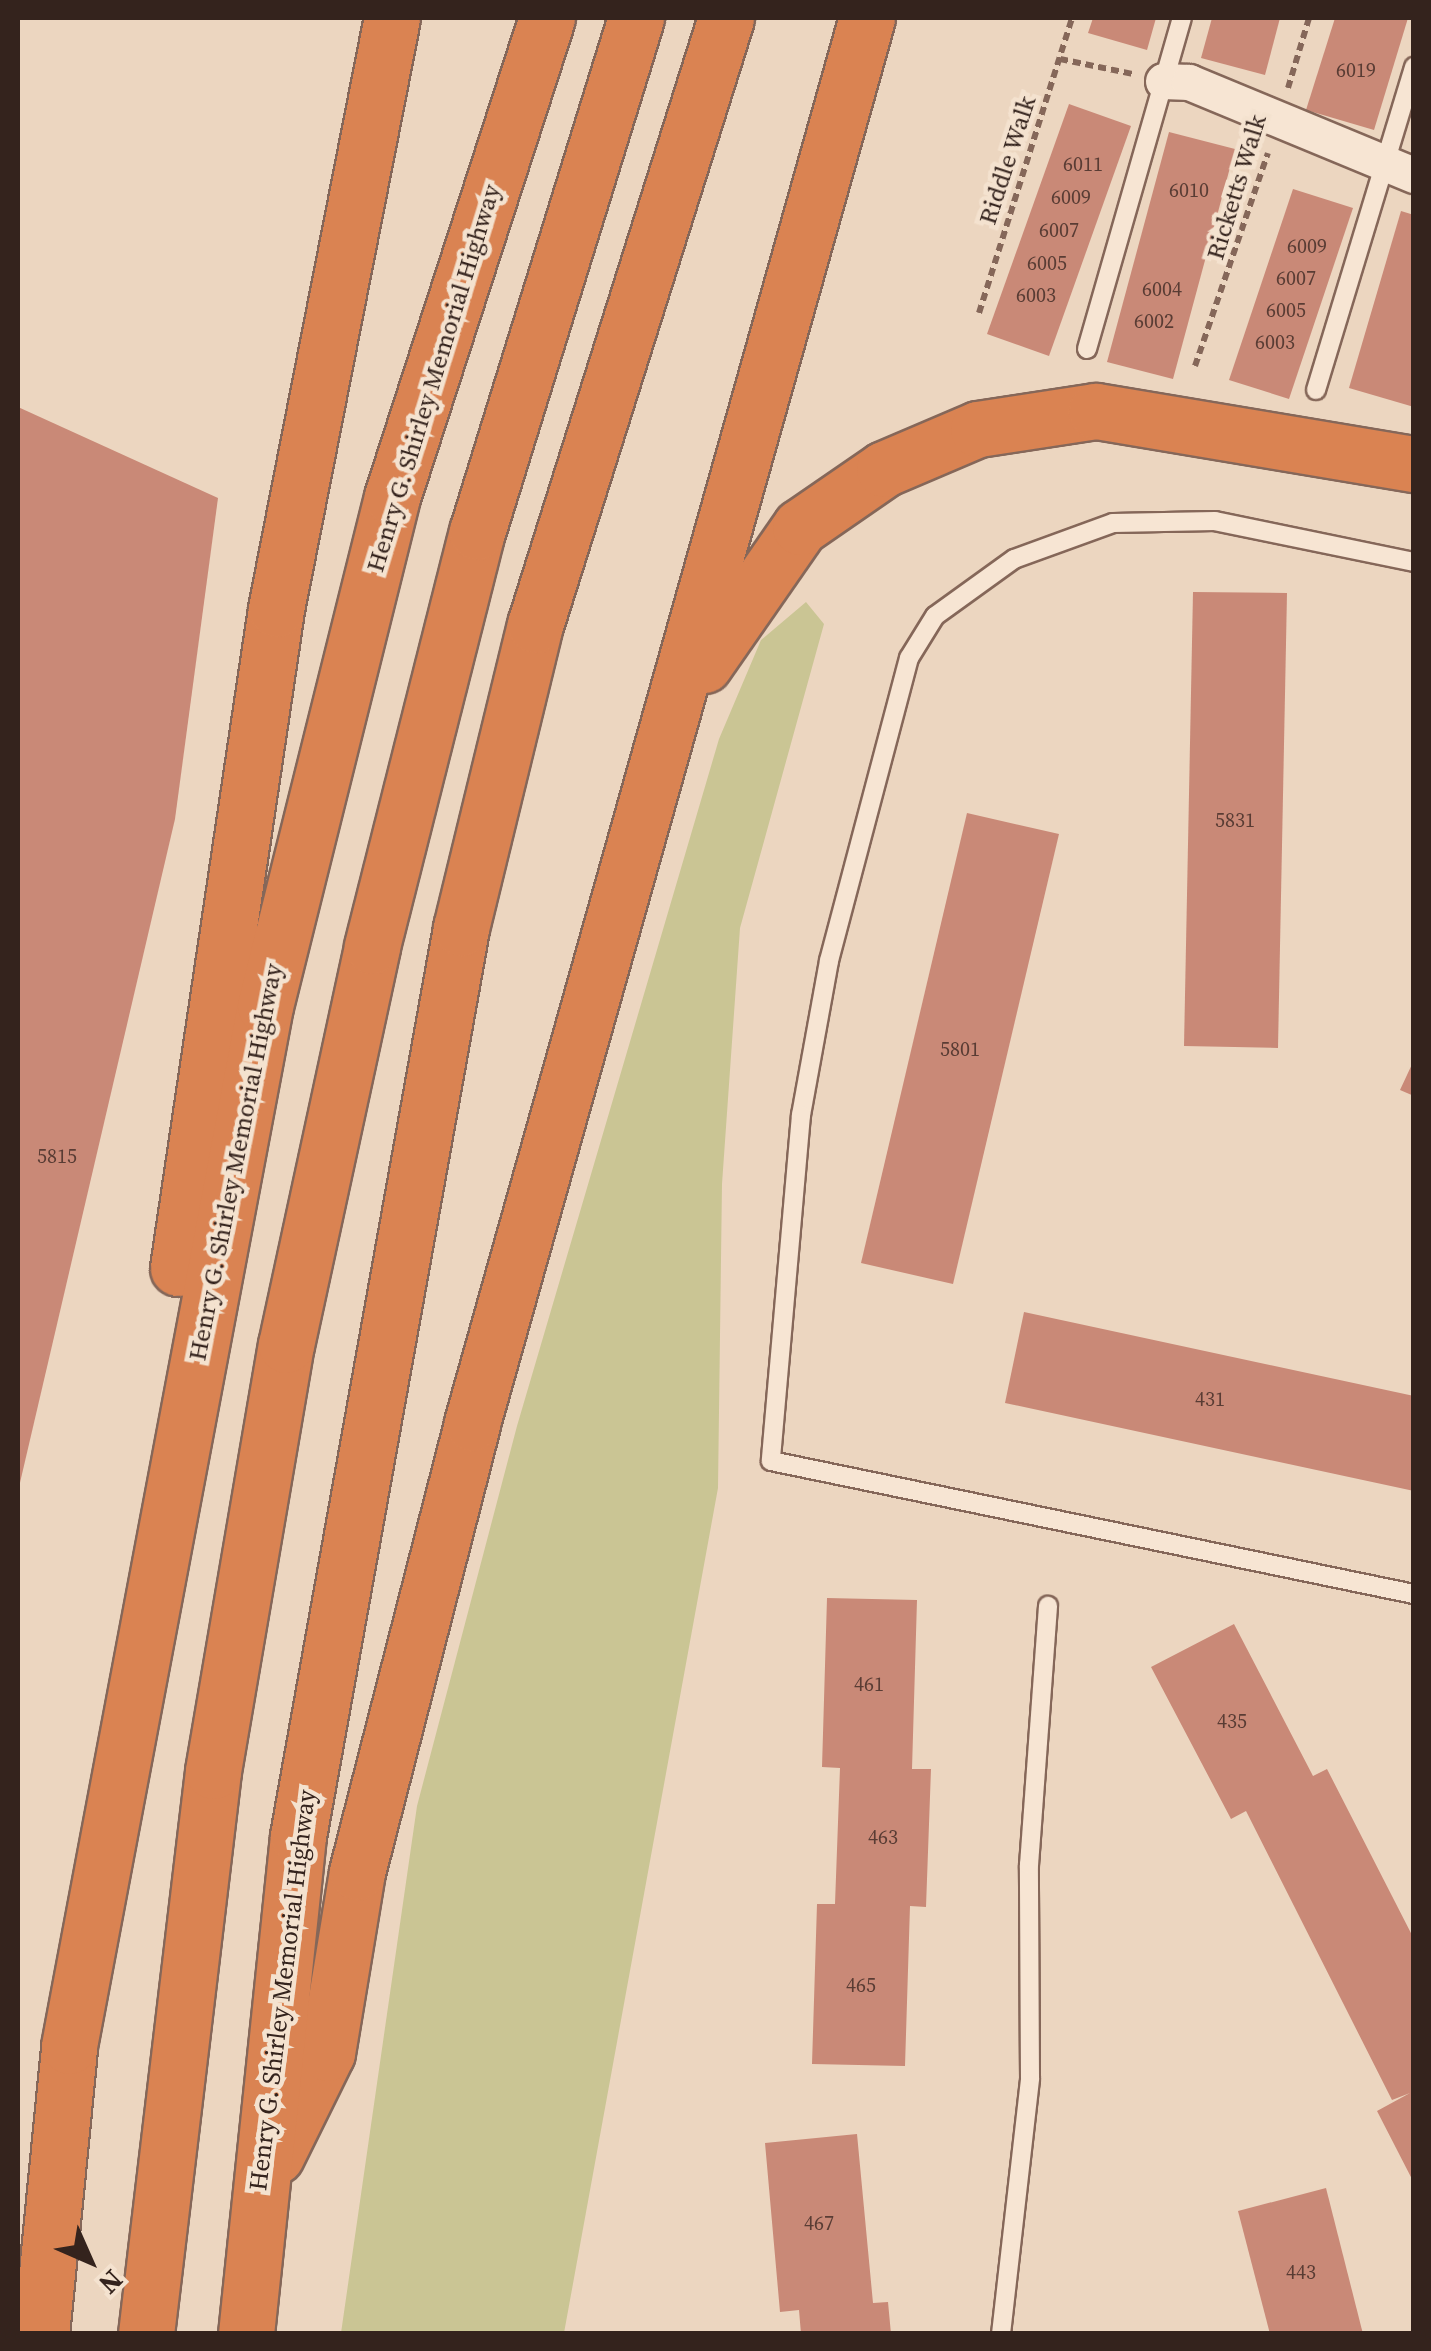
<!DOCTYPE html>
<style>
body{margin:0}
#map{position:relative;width:1431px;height:2351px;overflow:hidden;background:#ecd6c0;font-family:"Source Serif 4",serif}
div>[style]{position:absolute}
.green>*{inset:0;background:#cac594}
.building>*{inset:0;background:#c98977}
.path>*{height:6px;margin-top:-3px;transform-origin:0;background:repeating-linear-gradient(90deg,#856759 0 8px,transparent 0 13px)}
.roads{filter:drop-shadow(2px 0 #856759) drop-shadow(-2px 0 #856759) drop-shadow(0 2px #856759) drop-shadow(0 -2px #856759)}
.lane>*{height:18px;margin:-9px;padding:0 9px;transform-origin:9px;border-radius:9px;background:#f7e5d3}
.street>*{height:35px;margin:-17.5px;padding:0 17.5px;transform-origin:17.5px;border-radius:17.5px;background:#f7e5d3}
.highway>*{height:55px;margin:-27.5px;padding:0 27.5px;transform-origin:27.5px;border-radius:27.5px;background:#da8352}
span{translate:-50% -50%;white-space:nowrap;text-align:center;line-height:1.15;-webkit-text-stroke:9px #f4e2cf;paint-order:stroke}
.number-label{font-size:20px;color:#593c34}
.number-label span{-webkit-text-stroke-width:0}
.street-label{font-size:25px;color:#34231d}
.frame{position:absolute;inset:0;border:20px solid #34231d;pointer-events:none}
.north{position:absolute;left:40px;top:2211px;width:100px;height:100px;-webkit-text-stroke:8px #f4e2cf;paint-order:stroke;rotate:135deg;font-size:28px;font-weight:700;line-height:40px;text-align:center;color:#34231d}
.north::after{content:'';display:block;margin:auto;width:35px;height:45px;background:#34231d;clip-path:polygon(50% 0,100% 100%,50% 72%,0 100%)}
</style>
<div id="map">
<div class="green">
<i style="clip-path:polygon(806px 602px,824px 624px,740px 928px,722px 1184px,718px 1488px,564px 2333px,341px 2333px,417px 1806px,517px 1426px,719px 739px,761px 640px)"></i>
</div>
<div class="building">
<i style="clip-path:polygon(1093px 18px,1156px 18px,1147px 50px,1088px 33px)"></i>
<i style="clip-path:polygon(1212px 18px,1280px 18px,1265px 75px,1201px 58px)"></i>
<i style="clip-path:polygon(1335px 18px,1408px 18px,1374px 130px,1306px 110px)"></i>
<i style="clip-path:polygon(1069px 104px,1131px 126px,1049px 356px,987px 334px)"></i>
<i style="clip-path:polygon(1169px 132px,1235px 149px,1173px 379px,1107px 362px)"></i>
<i style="clip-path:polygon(1293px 189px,1353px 208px,1289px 399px,1229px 380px)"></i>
<i style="clip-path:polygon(1401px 211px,1414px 215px,1414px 407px,1349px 388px)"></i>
<i style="clip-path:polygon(18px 407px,218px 498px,175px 819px,19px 1487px)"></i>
<i style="clip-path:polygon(1193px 592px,1287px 593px,1278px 1048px,1184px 1046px)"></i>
<i style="clip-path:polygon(967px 813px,1059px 834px,953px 1284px,861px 1263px)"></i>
<i style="clip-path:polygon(1414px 1060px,1414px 1096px,1400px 1090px)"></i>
<i style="clip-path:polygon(1024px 1312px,1414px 1396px,1414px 1491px,1005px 1403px)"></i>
<i style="clip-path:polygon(827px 1598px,917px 1600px,912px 1769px,931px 1769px,926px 1907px,910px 1906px,905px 2066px,812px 2064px,817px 1904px,835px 1904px,840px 1768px,822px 1767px)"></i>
<i style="clip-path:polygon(1234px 1624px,1313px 1776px,1327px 1769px,1414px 1939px,1414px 2183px,1377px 2111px,1410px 2093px,1392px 2100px,1246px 1811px,1231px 1819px,1151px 1667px)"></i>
<i style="clip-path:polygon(857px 2134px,873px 2303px,888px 2302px,891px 2334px,801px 2334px,799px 2310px,780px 2312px,765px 2143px)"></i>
<i style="clip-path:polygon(1326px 2188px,1363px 2334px,1270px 2334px,1238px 2211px)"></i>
</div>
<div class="path">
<i style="left:1060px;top:59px;width:75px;rotate:11.6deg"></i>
<i style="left:1288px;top:88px;width:73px;rotate:-73.3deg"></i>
<i style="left:979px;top:313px;width:309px;rotate:-72.5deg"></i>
<i style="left:1195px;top:366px;width:225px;rotate:-71.1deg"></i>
</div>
<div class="roads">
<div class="lane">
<i style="left:1087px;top:349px;width:344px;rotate:-74deg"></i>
<i style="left:1316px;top:390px;width:338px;rotate:-73.1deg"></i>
<i style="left:1414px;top:562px;width:203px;rotate:-168.4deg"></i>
<i style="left:1215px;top:521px;width:102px;rotate:178.9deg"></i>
<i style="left:1113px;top:523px;width:105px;rotate:160deg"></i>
<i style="left:1014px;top:559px;width:97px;rotate:144.2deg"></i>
<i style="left:935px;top:616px;width:49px;rotate:121.8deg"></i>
<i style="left:909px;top:658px;width:313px;rotate:104.8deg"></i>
<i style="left:829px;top:961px;width:157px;rotate:100.3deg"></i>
<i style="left:801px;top:1115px;width:347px;rotate:95deg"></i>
<i style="left:771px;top:1461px;width:657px;rotate:11.69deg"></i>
<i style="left:1001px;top:2334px;width:258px;rotate:-83.5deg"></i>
<i style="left:1030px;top:2078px;width:213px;rotate:-90.3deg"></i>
<i style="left:1029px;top:1865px;width:260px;rotate:-85.8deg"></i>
</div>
<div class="street">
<i style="left:1163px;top:81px;width:26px;rotate:2deg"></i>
<i style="left:1189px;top:82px;width:243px;rotate:22.5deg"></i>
</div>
<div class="highway">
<i style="left:704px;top:665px;width:168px;rotate:-55.2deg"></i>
<i style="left:800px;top:527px;width:102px;rotate:-34.6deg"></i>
<i style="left:884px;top:469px;width:102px;rotate:-23.1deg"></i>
<i style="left:978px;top:429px;width:119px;rotate:-8.7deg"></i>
<i style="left:1096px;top:411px;width:322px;rotate:9.5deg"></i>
<i style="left:178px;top:1268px;width:666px;rotate:-81.54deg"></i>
<i style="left:276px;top:609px;width:602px;rotate:-78.9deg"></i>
<i style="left:276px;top:2156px;width:115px;rotate:-63.7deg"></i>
<i style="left:327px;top:2053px;width:183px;rotate:-80.6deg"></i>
<i style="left:357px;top:1872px;width:463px;rotate:-75.6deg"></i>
<i style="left:472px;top:1423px;width:1459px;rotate:-74.3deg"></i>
<i style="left:41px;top:2334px;width:289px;rotate:-84.4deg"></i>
<i style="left:69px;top:2046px;width:1058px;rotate:-79.33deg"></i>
<i style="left:265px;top:1006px;width:525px;rotate:-75.99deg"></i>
<i style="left:392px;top:497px;width:503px;rotate:-72.07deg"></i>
<i style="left:146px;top:2334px;width:567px;rotate:-83.21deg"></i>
<i style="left:213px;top:1771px;width:432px;rotate:-80.3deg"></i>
<i style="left:286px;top:1345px;width:408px;rotate:-77.8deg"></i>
<i style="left:372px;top:946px;width:427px;rotate:-75.8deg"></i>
<i style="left:477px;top:532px;width:538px;rotate:-72.81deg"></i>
<i style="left:246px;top:2334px;width:501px;rotate:-84.04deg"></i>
<i style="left:298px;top:1836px;width:923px;rotate:-79.82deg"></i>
<i style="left:461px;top:928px;width:312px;rotate:-76.3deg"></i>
<i style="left:535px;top:625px;width:636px;rotate:-72.53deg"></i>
</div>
</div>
<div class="number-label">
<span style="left:1356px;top:70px">6019</span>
<span style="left:1083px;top:164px">6011</span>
<span style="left:1189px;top:190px">6010</span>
<span style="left:1071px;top:197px">6009</span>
<span style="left:1059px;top:230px">6007</span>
<span style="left:1307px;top:246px">6009</span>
<span style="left:1047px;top:263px">6005</span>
<span style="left:1296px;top:278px">6007</span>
<span style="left:1162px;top:289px">6004</span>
<span style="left:1036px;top:295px">6003</span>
<span style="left:1286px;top:310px">6005</span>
<span style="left:1154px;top:321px">6002</span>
<span style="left:1275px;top:342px">6003</span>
<span style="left:1235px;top:820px">5831</span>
<span style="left:960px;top:1049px">5801</span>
<span style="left:57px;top:1156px">5815</span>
<span style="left:1210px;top:1399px">431</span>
<span style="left:869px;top:1684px">461</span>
<span style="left:1232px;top:1721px">435</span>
<span style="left:883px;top:1837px">463</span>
<span style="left:861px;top:1985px">465</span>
<span style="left:819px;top:2223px">467</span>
<span style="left:1301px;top:2272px">443</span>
</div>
<div class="street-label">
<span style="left:1007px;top:160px;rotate:-72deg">Riddle Walk</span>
<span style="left:1236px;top:187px;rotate:-73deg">Ricketts Walk</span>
<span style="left:433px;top:378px;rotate:-73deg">Henry G. Shirley Memorial Highway</span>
<span style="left:235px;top:1162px;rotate:-79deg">Henry G. Shirley Memorial Highway</span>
<span style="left:282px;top:1990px;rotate:-83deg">Henry G. Shirley Memorial Highway</span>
</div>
<div class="frame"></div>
<div class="north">N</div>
</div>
